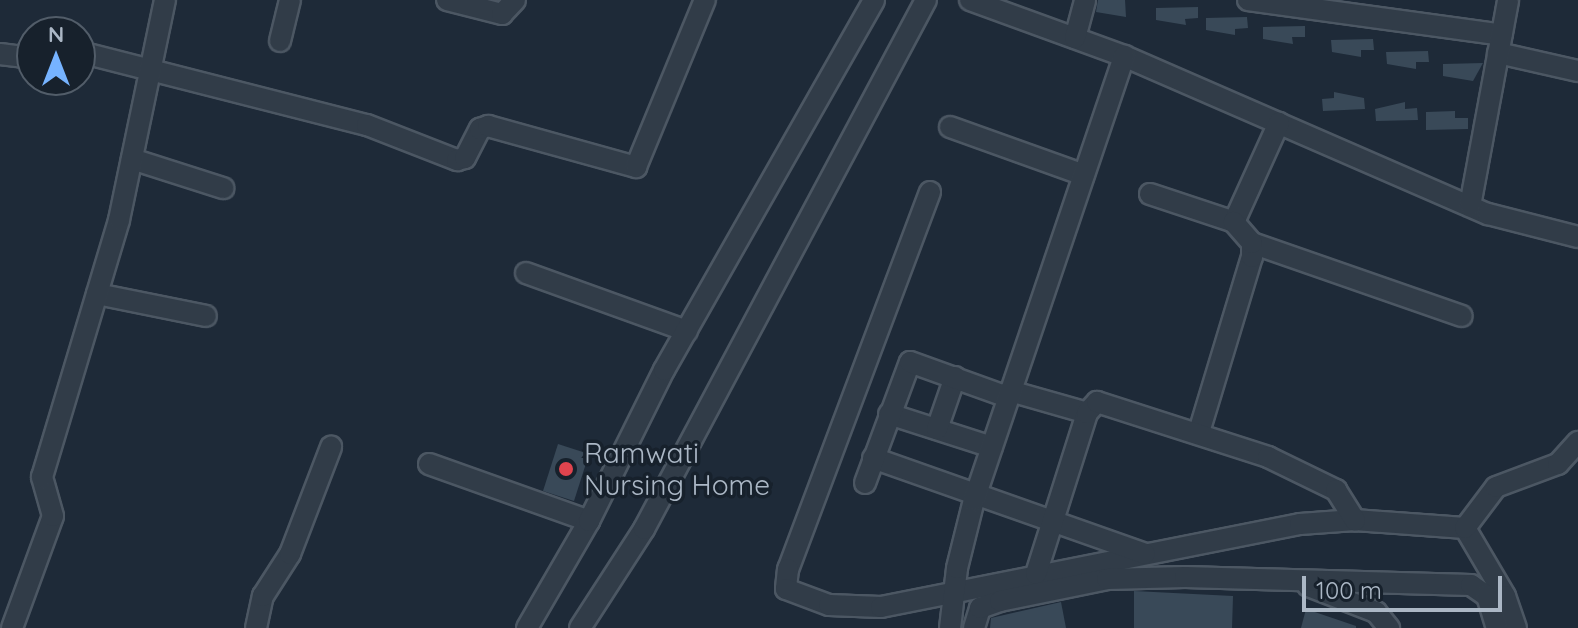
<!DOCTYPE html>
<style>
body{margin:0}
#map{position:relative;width:1578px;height:628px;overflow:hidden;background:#1e2a38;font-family:Quicksand,sans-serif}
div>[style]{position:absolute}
.building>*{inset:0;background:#394958}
.roads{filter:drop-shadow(2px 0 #4c5763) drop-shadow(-2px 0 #4c5763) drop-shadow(0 2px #4c5763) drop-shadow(0 -2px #4c5763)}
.minor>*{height:20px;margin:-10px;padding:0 10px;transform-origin:10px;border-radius:10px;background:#313c48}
.dots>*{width:22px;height:22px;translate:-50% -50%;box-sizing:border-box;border:4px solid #17212c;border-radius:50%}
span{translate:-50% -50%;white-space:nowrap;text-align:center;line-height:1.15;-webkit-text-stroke:7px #17212c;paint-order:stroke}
.poi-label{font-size:28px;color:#abb7c5}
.left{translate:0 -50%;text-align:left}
.north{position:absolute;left:16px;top:16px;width:80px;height:80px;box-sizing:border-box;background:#17212c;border:2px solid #525d69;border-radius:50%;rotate:0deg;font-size:22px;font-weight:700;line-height:32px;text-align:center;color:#abb7c5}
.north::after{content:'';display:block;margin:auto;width:28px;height:36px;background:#76b3ff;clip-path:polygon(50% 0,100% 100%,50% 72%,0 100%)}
.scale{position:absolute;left:1302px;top:576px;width:200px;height:36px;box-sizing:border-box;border:4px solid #abb7c5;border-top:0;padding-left:10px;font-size:24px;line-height:28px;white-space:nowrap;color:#abb7c5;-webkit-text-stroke:6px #17212c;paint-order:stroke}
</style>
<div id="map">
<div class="building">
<i style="clip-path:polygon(1098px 0,1125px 0,1126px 17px,1096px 12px)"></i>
<i style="clip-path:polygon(1198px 7px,1198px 18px,1185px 19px,1186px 25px,1156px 20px,1156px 8px)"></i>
<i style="clip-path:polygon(1247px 17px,1248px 28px,1235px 29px,1235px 35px,1206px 30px,1206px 18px)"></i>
<i style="clip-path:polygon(1305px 26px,1305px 37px,1292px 37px,1293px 44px,1263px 39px,1263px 27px)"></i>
<i style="clip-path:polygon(1373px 39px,1374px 50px,1361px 50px,1361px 57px,1332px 52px,1331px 40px)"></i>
<i style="clip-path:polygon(1428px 51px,1429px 62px,1416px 62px,1416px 69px,1387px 64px,1386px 52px)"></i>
<i style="clip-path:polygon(1483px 63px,1473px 81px,1443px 76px,1443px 64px)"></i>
<i style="clip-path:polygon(1334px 92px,1364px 98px,1365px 109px,1323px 111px,1322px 99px,1334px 98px)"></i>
<i style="clip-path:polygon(1405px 102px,1405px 109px,1417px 108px,1418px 120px,1376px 121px,1375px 109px)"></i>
<i style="clip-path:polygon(1455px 111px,1455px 118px,1468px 118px,1468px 129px,1426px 130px,1426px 112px)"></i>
<i style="clip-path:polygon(558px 444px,589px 454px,574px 501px,543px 491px)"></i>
<i style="clip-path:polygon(1134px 591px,1233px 596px,1232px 628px,1134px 628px)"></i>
<i style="clip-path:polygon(1061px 602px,1066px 628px,990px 628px,991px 618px)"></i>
<i style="clip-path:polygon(1306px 609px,1356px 626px,1356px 628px,1301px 628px)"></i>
</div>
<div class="roads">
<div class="minor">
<i style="left:447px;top:0;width:57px;rotate:14.3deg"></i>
<i style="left:502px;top:14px;width:19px;rotate:-47deg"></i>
<i style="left:970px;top:0;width:164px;rotate:20deg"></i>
<i style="left:1124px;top:56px;width:397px;rotate:23.5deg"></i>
<i style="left:1488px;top:214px;width:93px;rotate:14.3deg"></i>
<i style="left:1248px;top:0;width:256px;rotate:7.8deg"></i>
<i style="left:1075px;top:38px;width:39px;rotate:-75deg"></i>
<i style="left:280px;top:41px;width:42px;rotate:-76.3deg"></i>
<i style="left:80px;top:52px;width:296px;rotate:14.3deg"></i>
<i style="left:367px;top:125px;width:97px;rotate:21.3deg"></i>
<i style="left:457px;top:160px;width:8px;rotate:-14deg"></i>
<i style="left:465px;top:158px;width:33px;rotate:-63deg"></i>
<i style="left:480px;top:129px;width:9px;rotate:-21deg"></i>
<i style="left:488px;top:126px;width:154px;rotate:15.5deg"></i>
<i style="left:636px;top:167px;width:181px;rotate:-67.6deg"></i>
<i style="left:1498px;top:53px;width:82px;rotate:12.7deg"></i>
<i style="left:0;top:54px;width:23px;rotate:7deg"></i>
<i style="left:23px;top:57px;width:14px;rotate:-51deg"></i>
<i style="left:950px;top:127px;width:142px;rotate:19.7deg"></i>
<i style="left:132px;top:159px;width:96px;rotate:17.7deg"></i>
<i style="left:930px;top:192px;width:403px;rotate:110.6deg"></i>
<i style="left:788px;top:569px;width:20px;rotate:96deg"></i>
<i style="left:786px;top:589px;width:46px;rotate:20.4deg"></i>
<i style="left:829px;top:605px;width:52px;rotate:2.2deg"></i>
<i style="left:881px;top:607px;width:427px;rotate:-11.2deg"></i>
<i style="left:1300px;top:524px;width:55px;rotate:-4.2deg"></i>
<i style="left:1355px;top:520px;width:110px;rotate:4.2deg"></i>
<i style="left:1465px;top:528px;width:79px;rotate:59.5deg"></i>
<i style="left:1505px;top:596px;width:34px;rotate:71deg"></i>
<i style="left:1150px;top:194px;width:89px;rotate:18.4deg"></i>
<i style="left:1234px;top:222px;width:109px;rotate:-65.6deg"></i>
<i style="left:1470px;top:206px;width:209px;rotate:-79.5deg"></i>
<i style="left:1252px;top:243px;width:222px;rotate:19.2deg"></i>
<i style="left:526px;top:273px;width:171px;rotate:19.8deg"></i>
<i style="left:97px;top:294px;width:111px;rotate:11.4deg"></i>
<i style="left:1010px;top:391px;width:80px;rotate:15.9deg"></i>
<i style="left:889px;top:414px;width:108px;rotate:17.8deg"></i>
<i style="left:937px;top:429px;width:55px;rotate:-70.9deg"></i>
<i style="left:1199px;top:432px;width:183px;rotate:-73.2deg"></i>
<i style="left:1252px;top:257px;width:14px;rotate:-90deg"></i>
<i style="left:1252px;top:243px;width:28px;rotate:-131deg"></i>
<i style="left:873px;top:458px;width:288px;rotate:19.4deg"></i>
<i style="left:429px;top:464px;width:170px;rotate:19.6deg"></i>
<i style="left:865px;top:483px;width:129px;rotate:-69.6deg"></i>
<i style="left:910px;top:362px;width:104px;rotate:19.7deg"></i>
<i style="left:1465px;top:528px;width:51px;rotate:-52.9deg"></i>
<i style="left:1496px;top:487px;width:66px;rotate:-20.4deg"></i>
<i style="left:1558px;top:464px;width:30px;rotate:-48deg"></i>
<i style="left:1036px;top:574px;width:169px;rotate:-72.4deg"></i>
<i style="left:1087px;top:413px;width:15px;rotate:-48deg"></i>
<i style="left:1097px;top:402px;width:180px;rotate:17.8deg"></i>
<i style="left:1268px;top:457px;width:76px;rotate:25.9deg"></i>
<i style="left:1336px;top:490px;width:36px;rotate:58deg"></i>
<i style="left:1308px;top:586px;width:73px;rotate:20.9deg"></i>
<i style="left:1376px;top:612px;width:21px;rotate:51deg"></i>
<i style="left:12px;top:628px;width:119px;rotate:-69.9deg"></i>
<i style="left:53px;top:516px;width:41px;rotate:-105.8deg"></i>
<i style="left:42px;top:477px;width:268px;rotate:-73.3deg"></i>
<i style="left:119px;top:220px;width:225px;rotate:-78.2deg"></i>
<i style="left:256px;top:628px;width:33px;rotate:-78deg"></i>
<i style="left:263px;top:596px;width:50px;rotate:-57.3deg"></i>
<i style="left:290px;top:554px;width:115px;rotate:-69deg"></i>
<i style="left:527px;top:628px;width:124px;rotate:-59.9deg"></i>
<i style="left:589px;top:521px;width:169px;rotate:-63.6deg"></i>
<i style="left:664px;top:370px;width:425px;rotate:-60.4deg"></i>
<i style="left:580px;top:628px;width:118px;rotate:-57.1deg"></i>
<i style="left:644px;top:529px;width:599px;rotate:-61.94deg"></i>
<i style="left:950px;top:628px;width:60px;rotate:-83.3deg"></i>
<i style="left:957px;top:568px;width:70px;rotate:-76deg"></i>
<i style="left:974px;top:500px;width:469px;rotate:-71.3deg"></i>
<i style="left:974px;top:628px;width:21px;rotate:-73deg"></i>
<i style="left:980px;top:608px;width:21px;rotate:-19deg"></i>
<i style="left:1000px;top:601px;width:109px;rotate:-11.6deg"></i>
<i style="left:1107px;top:579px;width:78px;rotate:-1.5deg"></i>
<i style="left:1185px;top:577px;width:286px;rotate:1.6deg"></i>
<i style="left:1471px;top:585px;width:19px;rotate:35deg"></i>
<i style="left:1487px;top:596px;width:34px;rotate:73deg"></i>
</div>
</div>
<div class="dots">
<i style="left:566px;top:469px;background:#e0444e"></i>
</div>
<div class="poi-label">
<span class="left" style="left:584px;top:469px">Ramwati<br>Nursing Home</span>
</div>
<div class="north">N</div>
<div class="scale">100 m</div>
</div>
